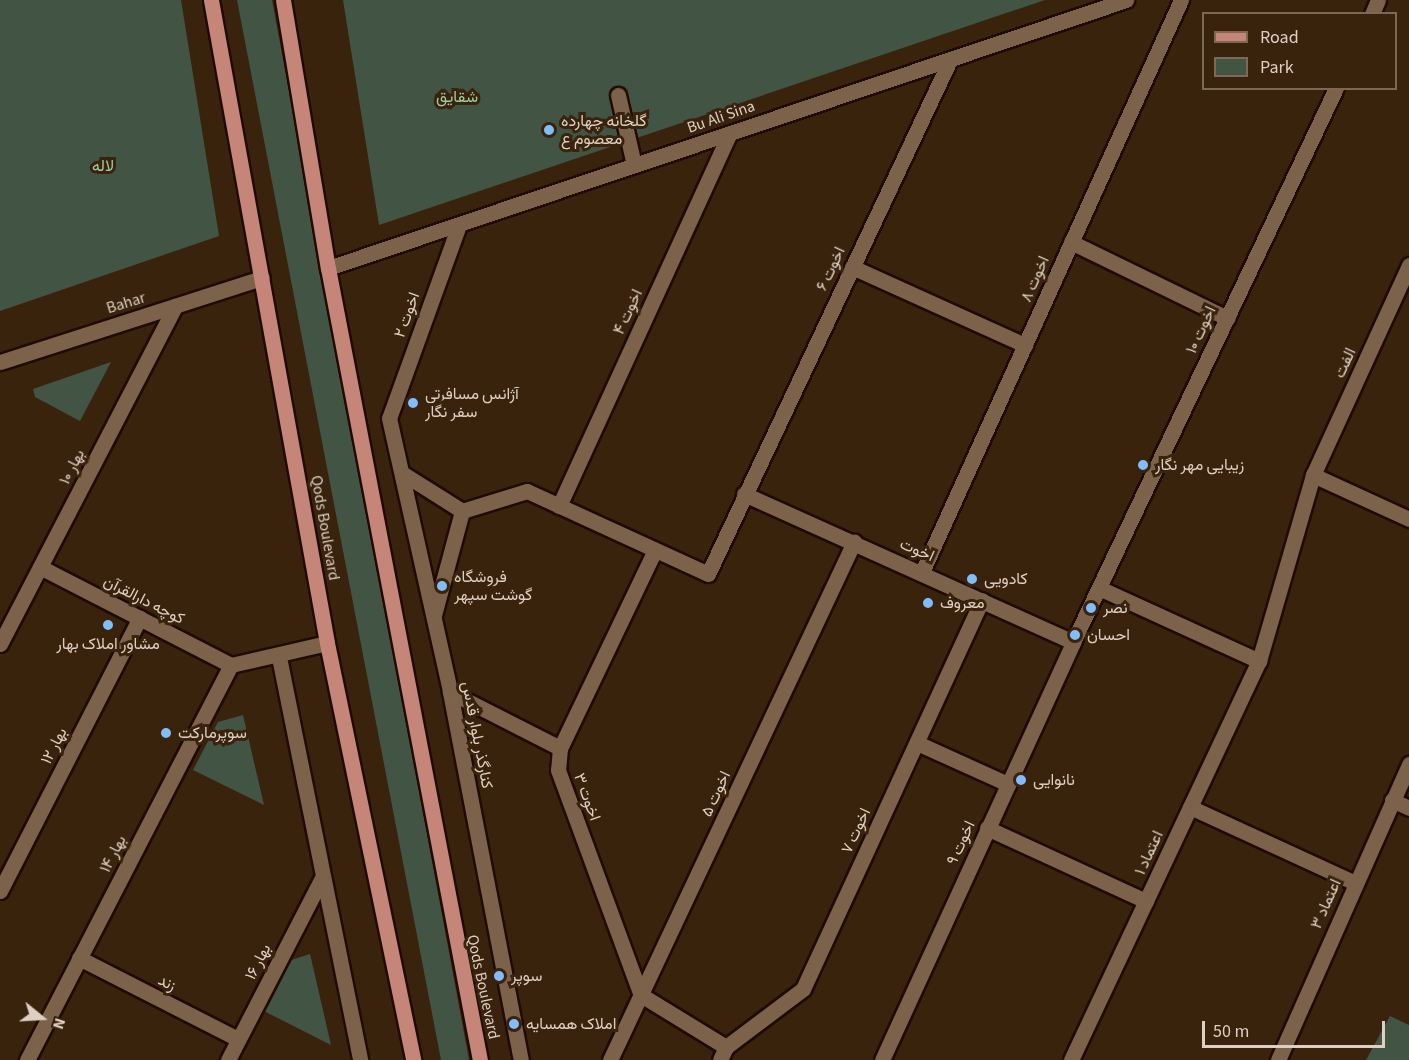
<!DOCTYPE html>
<meta charset="utf-8">
<style>
body{margin:0}
#map{position:relative;width:1409px;height:1060px;overflow:hidden;background:#39230d;font-family:"Source Sans 3",Vazirmatn,sans-serif}
div>[style]{position:absolute}
.green>*{inset:0;background:#425544}
.roads{filter:drop-shadow(2px 0 #1f0b00) drop-shadow(-2px 0 #1f0b00) drop-shadow(0 2px #1f0b00) drop-shadow(0 -2px #1f0b00)}
.minor>*{height:15px;margin:-7.5px;padding:0 7.5px;transform-origin:7.5px;border-radius:7.5px;background:#7c624b}
.major>*{height:15px;margin:-7.5px;padding:0 7.5px;transform-origin:7.5px;border-radius:7.5px;background:#c58679}
.dots>*{width:16px;height:16px;translate:-50% -50%;box-sizing:border-box;border:3px solid #39230d;border-radius:50%}
span{translate:-50% -50%;white-space:nowrap;text-align:center;line-height:1.15;-webkit-text-stroke:6px #39230d;paint-order:stroke}
.park-label{font-size:16px;color:#a0cba4}
.street-label{font-size:16px;color:#decfc2}
.poi-label{font-size:16px;color:#decfc2}
.left{translate:0 -50%;text-align:left}
.legend{position:absolute;left:1202px;top:12px;width:195px;height:78px;box-sizing:border-box;background:#39230d;border:2px solid #7b6855;margin:0;padding:8px 10px;list-style:none;font-size:18px;color:#decfc2}
.legend li{display:flex;align-items:center;gap:12px;height:30px}
.legend b{width:30px;border:2px solid #7b6855}
.north{position:absolute;left:12px;top:988px;width:60px;height:60px;-webkit-text-stroke:4px #39230d;paint-order:stroke;rotate:108deg;font-size:16px;font-weight:700;line-height:24px;text-align:center;color:#decfc2}
.north::after{content:'';display:block;margin:auto;width:21px;height:27px;background:#decfc2;clip-path:polygon(50% 0,100% 100%,50% 72%,0 100%)}
.scale{position:absolute;left:1202px;top:1021px;width:183px;height:27px;box-sizing:border-box;border:3px solid #decfc2;border-top:0;padding-left:8px;font-size:18px;line-height:21px;white-space:nowrap;color:#decfc2;-webkit-text-stroke:4px #39230d;paint-order:stroke}
</style>
<div id="map">
<div class="green">
<i style="clip-path:polygon(0 0,181px 0,219px 236px,0 311px)"></i>
<i style="clip-path:polygon(237px 0,272px 0,469px 1060px,441px 1060px)"></i>
<i style="clip-path:polygon(343px 0,1045px 0,379px 225px)"></i>
<i style="clip-path:polygon(111px 362px,80px 421px,35px 397px,33px 389px)"></i>
<i style="clip-path:polygon(243px 715px,264px 805px,193px 770px,218px 722px)"></i>
<i style="clip-path:polygon(310px 954px,331px 1045px,260px 1009px,285px 962px)"></i>
<i style="clip-path:polygon(1390px 1016px,1409px 1025px,1409px 1060px,1366px 1060px)"></i>
</div>
<div class="roads">
<div class="minor">
<i style="left:1372px;top:14px;width:15px;rotate:-67deg"></i>
<i style="left:618px;top:95px;width:72px;rotate:77.1deg"></i>
<i style="left:459px;top:225px;width:205px;rotate:109.9deg"></i>
<i style="left:389px;top:418px;width:281px;rotate:77.4deg"></i>
<i style="left:450px;top:692px;width:375px;rotate:79.1deg"></i>
<i style="left:1071px;top:242px;width:174px;rotate:26deg"></i>
<i style="left:852px;top:267px;width:190px;rotate:24.3deg"></i>
<i style="left:328px;top:268px;width:842px;rotate:-18.56deg"></i>
<i style="left:0;top:362px;width:275px;rotate:-17.8deg"></i>
<i style="left:402px;top:473px;width:71px;rotate:32.3deg"></i>
<i style="left:462px;top:511px;width:68px;rotate:-17.1deg"></i>
<i style="left:527px;top:491px;width:199px;rotate:24.6deg"></i>
<i style="left:708px;top:574px;width:568px;rotate:-64.79deg"></i>
<i style="left:1313px;top:475px;width:106px;rotate:24.6deg"></i>
<i style="left:744px;top:494px;width:361px;rotate:24.2deg"></i>
<i style="left:559px;top:506px;width:410px;rotate:-65.4deg"></i>
<i style="left:655px;top:550px;width:220px;rotate:115.6deg"></i>
<i style="left:560px;top:748px;width:22px;rotate:95deg"></i>
<i style="left:558px;top:770px;width:240px;rotate:69.8deg"></i>
<i style="left:641px;top:995px;width:100px;rotate:31.5deg"></i>
<i style="left:726px;top:1047px;width:14px;rotate:115deg"></i>
<i style="left:40px;top:567px;width:215px;rotate:27.2deg"></i>
<i style="left:922px;top:572px;width:628px;rotate:-65.64deg"></i>
<i style="left:1099px;top:588px;width:176px;rotate:24.5deg"></i>
<i style="left:434px;top:615px;width:108px;rotate:-74.9deg"></i>
<i style="left:0;top:644px;width:381px;rotate:-62.6deg"></i>
<i style="left:279px;top:657px;width:411px;rotate:78.6deg"></i>
<i style="left:231px;top:665px;width:98px;rotate:-12.9deg"></i>
<i style="left:450px;top:692px;width:123px;rotate:27deg"></i>
<i style="left:917px;top:743px;width:100px;rotate:24.3deg"></i>
<i style="left:1392px;top:800px;width:19px;rotate:25deg"></i>
<i style="left:1190px;top:807px;width:182px;rotate:24.7deg"></i>
<i style="left:987px;top:828px;width:175px;rotate:24.7deg"></i>
<i style="left:0;top:891px;width:307px;rotate:-62.9deg"></i>
<i style="left:79px;top:958px;width:178px;rotate:27deg"></i>
<i style="left:726px;top:1047px;width:96px;rotate:-37deg"></i>
<i style="left:803px;top:989px;width:428px;rotate:-65.3deg"></i>
<i style="left:27px;top:1060px;width:445px;rotate:-62.7deg"></i>
<i style="left:228px;top:1060px;width:203px;rotate:-62.7deg"></i>
<i style="left:610px;top:1060px;width:573px;rotate:-64.78deg"></i>
<i style="left:882px;top:1060px;width:460px;rotate:-65.4deg"></i>
<i style="left:1073px;top:642px;width:613px;rotate:-64.6deg"></i>
<i style="left:1071px;top:1060px;width:441px;rotate:-64.8deg"></i>
<i style="left:1259px;top:661px;width:194px;rotate:-73.8deg"></i>
<i style="left:1313px;top:475px;width:231px;rotate:-65.4deg"></i>
<i style="left:1278px;top:1060px;width:324px;rotate:-66.1deg"></i>
</div>
<div class="major">
<i style="left:211px;top:0;width:653px;rotate:79.77deg"></i>
<i style="left:327px;top:643px;width:426px;rotate:78.3deg"></i>
<i style="left:283px;top:0;width:272px;rotate:80.5deg"></i>
<i style="left:328px;top:268px;width:806px;rotate:79.14deg"></i>
</div>
</div>
<div class="dots">
<i style="left:549px;top:130px;background:#81bdfa"></i>
<i style="left:413px;top:403px;background:#81bdfa"></i>
<i style="left:1143px;top:465px;background:#81bdfa"></i>
<i style="left:972px;top:579px;background:#81bdfa"></i>
<i style="left:442px;top:586px;background:#81bdfa"></i>
<i style="left:928px;top:603px;background:#81bdfa"></i>
<i style="left:1091px;top:608px;background:#81bdfa"></i>
<i style="left:108px;top:625px;background:#81bdfa"></i>
<i style="left:1075px;top:635px;background:#81bdfa"></i>
<i style="left:166px;top:733px;background:#81bdfa"></i>
<i style="left:1021px;top:780px;background:#81bdfa"></i>
<i style="left:499px;top:976px;background:#81bdfa"></i>
<i style="left:514px;top:1024px;background:#81bdfa"></i>
</div>
<div class="park-label">
<span style="left:457px;top:97px">شقایق</span>
<span style="left:103px;top:166px">لاله</span>
</div>
<div class="street-label">
<span style="left:721px;top:117px;rotate:-19deg">Bu Ali Sina</span>
<span style="left:831px;top:269px;rotate:-65deg">اخوت ۶</span>
<span style="left:1035px;top:279px;rotate:-66deg">اخوت ۸</span>
<span style="left:126px;top:303px;rotate:-17deg">Bahar</span>
<span style="left:628px;top:312px;rotate:-65deg">اخوت ۴</span>
<span style="left:407px;top:315px;rotate:-70deg">اخوت ۲</span>
<span style="left:1201px;top:330px;rotate:-65deg">اخوت ۱۰</span>
<span style="left:1345px;top:363px;rotate:-65deg">الفت</span>
<span style="left:72px;top:467px;rotate:-63deg">بهار ۱۰</span>
<span style="left:325px;top:528px;rotate:80deg">Qods Boulevard</span>
<span style="left:917px;top:550px;rotate:24deg">اخوت</span>
<span style="left:144px;top:600px;rotate:27deg">کوچه دارالقرآن</span>
<span style="left:477px;top:735px;rotate:79deg">کنارگذر بلوار قدس</span>
<span style="left:54px;top:746px;rotate:-63deg">بهار ۱۲</span>
<span style="left:716px;top:794px;rotate:-65deg">اخوت ۵</span>
<span style="left:587px;top:797px;rotate:70deg">اخوت ۳</span>
<span style="left:856px;top:831px;rotate:-65deg">اخوت ۷</span>
<span style="left:961px;top:843px;rotate:-65deg">اخوت ۹</span>
<span style="left:1149px;top:853px;rotate:-65deg">اعتماد ۱</span>
<span style="left:113px;top:854px;rotate:-63deg">بهار ۱۴</span>
<span style="left:1326px;top:904px;rotate:-66deg">اعتماد ۳</span>
<span style="left:258px;top:962px;rotate:-63deg">بهار ۱۶</span>
<span style="left:167px;top:983px;rotate:27deg">زند</span>
<span style="left:483px;top:987px;rotate:78deg">Qods Boulevard</span>
</div>
<div class="poi-label">
<span class="left" style="left:561px;top:130px">گلخانه چهارده<br>معصوم ع</span>
<span class="left" style="left:425px;top:403px">آژانس مسافرتی<br>سفر نگار</span>
<span class="left" style="left:1155px;top:465px">زیبایی مهر نگار</span>
<span class="left" style="left:454px;top:586px">فروشگاه<br>گوشت سپهر</span>
<span class="left" style="left:984px;top:579px">کادویی</span>
<span class="left" style="left:940px;top:603px">معروف</span>
<span class="left" style="left:1103px;top:608px">نصر</span>
<span class="left" style="left:1087px;top:635px">احسان</span>
<span style="left:108px;top:644px">مشاور املاک بهار</span>
<span class="left" style="left:178px;top:733px">سوپرمارکت</span>
<span class="left" style="left:1033px;top:780px">نانوایی</span>
<span class="left" style="left:511px;top:976px">سوپر</span>
<span class="left" style="left:526px;top:1024px">املاک همسایه</span>
</div>
<ul class="legend">
<li><b style="height:8px;background:#c58679"></b>Road</li>
<li><b style="height:16px;background:#425544"></b>Park</li>
</ul>
<div class="north">N</div>
<div class="scale">50 m</div>
</div>
